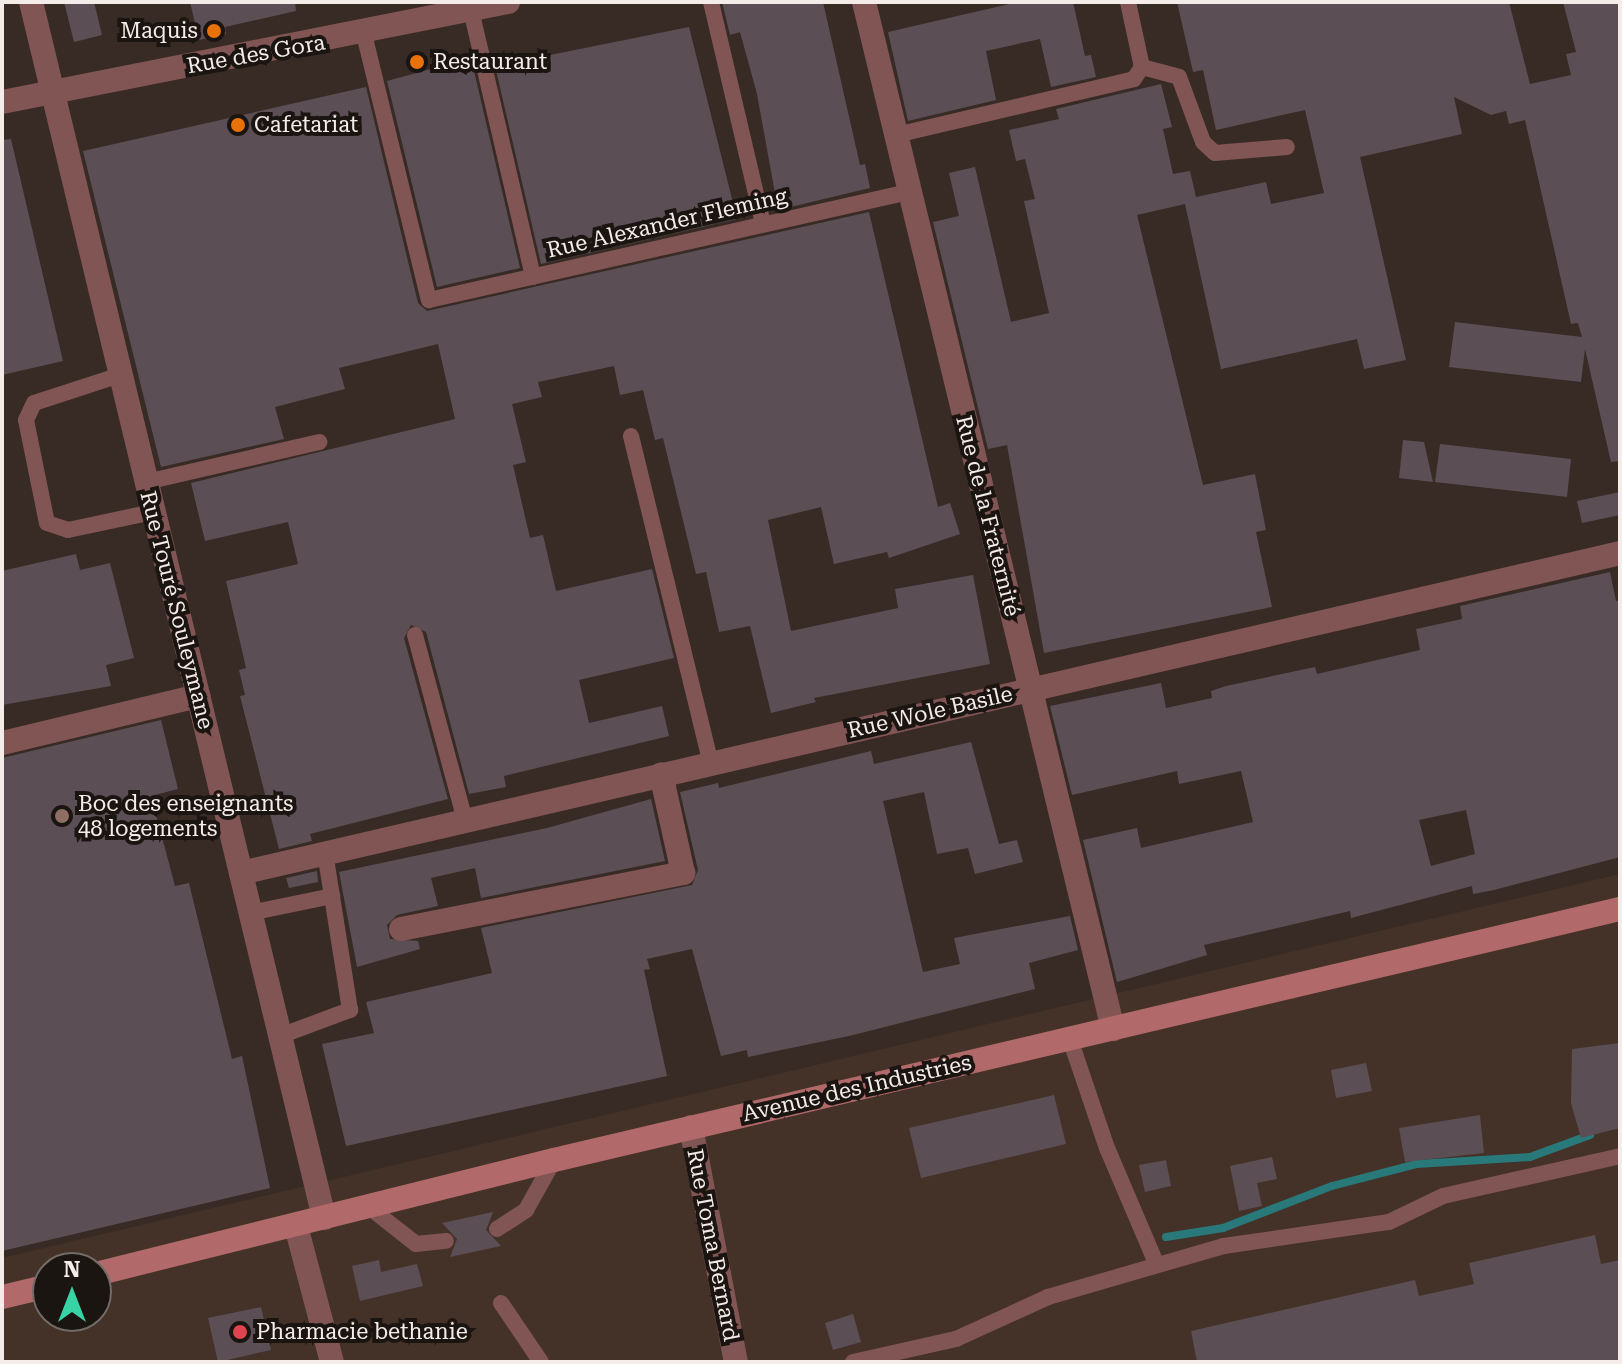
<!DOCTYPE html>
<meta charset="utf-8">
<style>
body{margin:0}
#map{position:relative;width:1622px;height:1364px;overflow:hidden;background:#382b25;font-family:"Roboto Serif",serif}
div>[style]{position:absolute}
.built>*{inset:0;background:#443127}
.stream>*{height:8px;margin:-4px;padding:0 4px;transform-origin:4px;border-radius:4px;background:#29787a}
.building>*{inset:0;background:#5c4e55}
.lane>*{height:16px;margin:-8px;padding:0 8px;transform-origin:8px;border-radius:8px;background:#825555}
.street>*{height:24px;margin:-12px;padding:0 12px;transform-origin:12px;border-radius:12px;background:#825555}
.secondary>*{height:24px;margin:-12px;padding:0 12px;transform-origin:12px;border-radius:12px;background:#b1696a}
.dots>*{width:22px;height:22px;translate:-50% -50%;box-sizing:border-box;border:4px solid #1b1512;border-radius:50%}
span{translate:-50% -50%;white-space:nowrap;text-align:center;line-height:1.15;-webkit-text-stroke:8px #1b1512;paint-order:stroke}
.poi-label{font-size:22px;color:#f4ece8}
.right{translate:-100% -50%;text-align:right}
.left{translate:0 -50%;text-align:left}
.street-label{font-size:22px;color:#f4ece8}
.frame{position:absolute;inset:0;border:4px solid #f4ece8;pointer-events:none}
.north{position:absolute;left:32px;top:1252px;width:80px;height:80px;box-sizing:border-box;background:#1b1512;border:2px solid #726b68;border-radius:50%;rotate:0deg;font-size:22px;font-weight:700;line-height:32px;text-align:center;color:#f4ece8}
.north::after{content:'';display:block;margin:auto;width:28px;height:36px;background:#39d4a5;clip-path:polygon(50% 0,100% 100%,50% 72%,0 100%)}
</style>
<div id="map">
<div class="built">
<i style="clip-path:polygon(evenodd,1620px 874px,1620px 1362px,2px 1362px,2px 1258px,1620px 874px,48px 1268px,96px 1268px,96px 1316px,48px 1316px,48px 1268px)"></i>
</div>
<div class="stream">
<i style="left:1166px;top:1237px;width:58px;rotate:-9deg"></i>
<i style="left:1223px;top:1228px;width:117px;rotate:-21.1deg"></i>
<i style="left:1332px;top:1186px;width:88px;rotate:-14.5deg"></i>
<i style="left:1417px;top:1164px;width:113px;rotate:-3.5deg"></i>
<i style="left:1530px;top:1157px;width:64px;rotate:-20.1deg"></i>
</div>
<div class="building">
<i style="clip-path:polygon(64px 2px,94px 2px,102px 35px,74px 42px)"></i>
<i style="clip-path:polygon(190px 2px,295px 2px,296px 11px,225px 27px,226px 34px,199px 40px)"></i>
<i style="clip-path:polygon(722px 2px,823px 2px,860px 165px,865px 164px,870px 188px,778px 210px,757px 94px,740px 32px,730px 35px)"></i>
<i style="clip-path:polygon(1018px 2px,1073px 2px,1085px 56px,1091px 55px,1096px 77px,1051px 87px,1040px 39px,986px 51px,996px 100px,908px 121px,888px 32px)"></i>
<i style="clip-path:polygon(1177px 2px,1509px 2px,1530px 84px,1571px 75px,1566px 54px,1576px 52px,1563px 2px,1620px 2px,1620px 461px,1611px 462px,1585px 349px,1581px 382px,1449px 367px,1455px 322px,1582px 337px,1578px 323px,1571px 324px,1525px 120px,1509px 124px,1506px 111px,1491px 115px,1454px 97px,1462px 134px,1360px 157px,1406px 360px,1364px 369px,1357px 339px,1221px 369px,1185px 204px,1137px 215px,1203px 485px,1255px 474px,1266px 530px,1256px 532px,1272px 607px,1044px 653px,1007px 445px,988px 449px,933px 222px,959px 216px,949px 173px,975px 167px,1011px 322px,1049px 313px,1024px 201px,1035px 199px,1025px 159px,1016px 161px,1009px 130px,1059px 119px,1056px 109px,1161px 84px,1172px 127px,1163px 129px,1173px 174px,1190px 171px,1196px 197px,1266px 182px,1271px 204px,1324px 193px,1305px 110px,1216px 130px,1203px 70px,1193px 72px)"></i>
<i style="clip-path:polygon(689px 27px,737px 219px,541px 264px,495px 66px)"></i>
<i style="clip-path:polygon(471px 58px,520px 268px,437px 287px,387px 81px)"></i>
<i style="clip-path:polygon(366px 87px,418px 303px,427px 311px,869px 212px,938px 507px,950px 503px,960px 534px,889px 558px,887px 552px,834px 564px,821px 507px,768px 520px,791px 631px,898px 608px,895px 589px,973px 575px,990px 664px,814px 698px,816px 702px,771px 713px,750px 626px,719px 632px,706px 572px,696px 574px,663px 438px,655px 440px,643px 390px,620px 395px,614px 366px,538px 382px,542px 397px,512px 404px,526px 462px,513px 465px,530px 538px,543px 535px,556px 591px,652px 569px,674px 658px,579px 680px,589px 723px,662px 706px,669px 736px,504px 776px,506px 787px,469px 794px,426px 632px,411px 625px,404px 638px,448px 799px,310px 834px,312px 841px,279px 849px,240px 696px,245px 695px,239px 670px,246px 668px,226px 581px,298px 564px,288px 522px,205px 541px,191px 483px,455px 419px,438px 344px,339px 368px,345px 389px,275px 407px,284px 439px,161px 467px,83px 151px)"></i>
<i style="clip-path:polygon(11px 139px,63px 361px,2px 375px,2px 140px)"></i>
<i style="clip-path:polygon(1403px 440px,1424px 442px,1433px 482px,1399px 478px)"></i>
<i style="clip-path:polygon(1440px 444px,1571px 459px,1567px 497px,1435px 482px)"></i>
<i style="clip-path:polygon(1620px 492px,1620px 515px,1582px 523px,1577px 501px)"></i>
<i style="clip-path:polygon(76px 554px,80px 570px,110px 563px,134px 658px,106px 665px,111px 686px,2px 705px,2px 571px)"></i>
<i style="clip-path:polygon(evenodd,1610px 572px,1616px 601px,1620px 600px,1620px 857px,1494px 890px,1473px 894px,1472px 886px,1351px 918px,1350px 911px,1204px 945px,1207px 955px,1117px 982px,1083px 840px,1137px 828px,1141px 848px,1253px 822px,1241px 771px,1179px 784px,1177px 771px,1072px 795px,1050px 706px,1161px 683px,1166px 708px,1212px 698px,1211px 691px,1226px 686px,1315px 667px,1317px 674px,1420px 650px,1416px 629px,1462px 619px,1460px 606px,1610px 572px,1466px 810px,1475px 854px,1431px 866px,1419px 820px,1466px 810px)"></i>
<i style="clip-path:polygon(161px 720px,178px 789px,151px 796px,175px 886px,189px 883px,232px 1059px,242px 1056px,270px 1188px,2px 1251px,2px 758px)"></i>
<i style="clip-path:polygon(971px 742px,999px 844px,1017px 840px,1023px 862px,975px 874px,968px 848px,937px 854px,924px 792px,883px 801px,923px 972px,960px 964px,954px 938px,1070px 916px,1078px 950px,1029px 963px,1035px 989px,849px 1036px,748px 1057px,747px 1050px,721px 1056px,692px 949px,647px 959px,650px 969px,644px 970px,667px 1076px,346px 1146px,322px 1044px,374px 1033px,366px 1002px,492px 973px,481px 928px,692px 885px,698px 870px,680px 792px,718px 783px,719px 788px,871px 751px,874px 764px)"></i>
<i style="clip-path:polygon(651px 799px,665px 861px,481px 898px,475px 868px,431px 878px,438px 906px,397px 915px,387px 925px,390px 939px,418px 941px,420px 949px,357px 967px,339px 872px,547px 828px)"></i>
<i style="clip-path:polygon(317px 871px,318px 882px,289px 888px,286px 878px)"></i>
<i style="clip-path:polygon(1620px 1043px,1620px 1128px,1581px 1138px,1571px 1103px,1572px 1049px)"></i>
<i style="clip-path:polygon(1366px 1063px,1372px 1091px,1336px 1098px,1331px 1070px)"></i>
<i style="clip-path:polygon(1054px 1095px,1066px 1144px,921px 1178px,909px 1128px)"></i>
<i style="clip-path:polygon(1480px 1115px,1484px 1153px,1405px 1162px,1399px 1128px)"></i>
<i style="clip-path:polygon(1272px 1157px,1277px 1179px,1257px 1183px,1262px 1206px,1239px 1211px,1230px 1166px)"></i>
<i style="clip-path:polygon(1166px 1160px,1171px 1186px,1145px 1192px,1139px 1165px)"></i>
<i style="clip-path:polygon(493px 1212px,486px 1230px,501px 1246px,450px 1257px,457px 1239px,442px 1223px)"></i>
<i style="clip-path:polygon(1595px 1235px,1601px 1264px,1620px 1260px,1620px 1362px,1197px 1362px,1191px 1331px,1415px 1280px,1419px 1296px,1474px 1284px,1469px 1263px)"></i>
<i style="clip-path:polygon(379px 1260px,381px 1272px,417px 1264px,423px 1286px,360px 1301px,352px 1266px)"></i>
<i style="clip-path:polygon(261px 1307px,271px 1350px,218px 1362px,208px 1318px)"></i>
<i style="clip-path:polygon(853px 1314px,861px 1342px,833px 1350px,825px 1323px)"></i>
</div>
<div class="lane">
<i style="left:711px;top:2px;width:227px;rotate:76.8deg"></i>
<i style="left:471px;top:10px;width:274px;rotate:76.9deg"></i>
<i style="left:364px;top:34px;width:274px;rotate:76.3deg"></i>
<i style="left:429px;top:300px;width:492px;rotate:-12.7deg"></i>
<i style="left:1142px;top:67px;width:38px;rotate:15deg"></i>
<i style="left:1179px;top:77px;width:69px;rotate:69.7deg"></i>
<i style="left:1203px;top:142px;width:16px;rotate:43deg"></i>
<i style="left:1215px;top:153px;width:72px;rotate:-4.8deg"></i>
<i style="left:896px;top:135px;width:244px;rotate:-13.2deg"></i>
<i style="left:1134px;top:79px;width:14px;rotate:-56deg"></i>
<i style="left:1142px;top:67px;width:66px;rotate:-102.2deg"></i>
<i style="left:120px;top:375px;width:90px;rotate:162deg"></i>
<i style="left:34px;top:403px;width:19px;rotate:115deg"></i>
<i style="left:26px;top:420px;width:105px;rotate:78.5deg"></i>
<i style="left:47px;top:523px;width:22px;rotate:18deg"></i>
<i style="left:68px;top:530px;width:87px;rotate:-12deg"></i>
<i style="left:631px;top:436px;width:337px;rotate:76.3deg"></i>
<i style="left:146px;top:482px;width:178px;rotate:-13deg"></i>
<i style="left:415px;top:635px;width:192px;rotate:74.9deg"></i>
<i style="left:250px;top:913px;width:84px;rotate:-11.7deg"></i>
<i style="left:280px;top:1036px;width:75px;rotate:-20.4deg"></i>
<i style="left:350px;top:1010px;width:159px;rotate:-99deg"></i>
<i style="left:1070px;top:1039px;width:115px;rotate:71.3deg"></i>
<i style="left:1107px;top:1148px;width:127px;rotate:66.9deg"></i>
<i style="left:369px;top:1207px;width:60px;rotate:38.2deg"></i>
<i style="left:416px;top:1244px;width:30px;rotate:-6deg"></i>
<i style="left:497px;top:1229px;width:35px;rotate:-33deg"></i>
<i style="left:526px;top:1210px;width:57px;rotate:-60.8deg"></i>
<i style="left:501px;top:1303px;width:71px;rotate:55.9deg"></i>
<i style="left:853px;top:1362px;width:106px;rotate:-12.6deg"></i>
<i style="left:956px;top:1339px;width:101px;rotate:-24.5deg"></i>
<i style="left:1048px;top:1297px;width:183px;rotate:-16.2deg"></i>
<i style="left:1224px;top:1246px;width:167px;rotate:-8.3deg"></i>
<i style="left:1389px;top:1222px;width:60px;rotate:-25.7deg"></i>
<i style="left:1443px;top:1196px;width:181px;rotate:-12.7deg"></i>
</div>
<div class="street">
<i style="left:31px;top:2px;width:1251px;rotate:76.45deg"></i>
<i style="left:864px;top:2px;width:1057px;rotate:76.37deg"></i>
<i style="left:2px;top:102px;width:516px;rotate:-11.18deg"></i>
<i style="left:2px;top:743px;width:202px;rotate:-13.5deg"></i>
<i style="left:241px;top:873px;width:1416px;rotate:-13.06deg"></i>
<i style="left:401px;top:929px;width:288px;rotate:-11.2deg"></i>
<i style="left:683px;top:873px;width:101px;rotate:-102.5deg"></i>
<i style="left:691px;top:1127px;width:239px;rotate:79.2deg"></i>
<i style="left:296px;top:1226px;width:141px;rotate:75.2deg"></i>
</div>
<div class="secondary">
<i style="left:96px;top:1274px;width:472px;rotate:-14deg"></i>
<i style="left:554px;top:1160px;width:1095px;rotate:-13.25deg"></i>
<i style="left:2px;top:1297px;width:47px;rotate:-13.4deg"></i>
</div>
<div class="dots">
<i style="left:214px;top:31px;background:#e8710a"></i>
<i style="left:417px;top:62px;background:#e8710a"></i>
<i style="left:238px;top:125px;background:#e8710a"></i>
<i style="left:62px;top:816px;background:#8d6e63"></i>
<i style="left:240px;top:1332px;background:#e0444e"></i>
</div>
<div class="poi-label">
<span class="right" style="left:198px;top:31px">Maquis</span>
<span class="left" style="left:433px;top:62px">Restaurant</span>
<span class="left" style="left:254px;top:125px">Cafetariat</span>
<span class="left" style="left:78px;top:816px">Boc des enseignants<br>48 logements</span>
<span class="left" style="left:256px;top:1332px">Pharmacie bethanie</span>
</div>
<div class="street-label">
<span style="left:256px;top:54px;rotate:-10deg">Rue des Gora</span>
<span style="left:667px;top:223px;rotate:-13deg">Rue Alexander Fleming</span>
<span style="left:988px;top:516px;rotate:76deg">Rue de la Fraternité</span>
<span style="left:177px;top:610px;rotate:76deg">Rue Touré Souleymane</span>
<span style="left:930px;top:712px;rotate:-13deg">Rue Wole Basile</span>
<span style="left:857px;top:1088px;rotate:-13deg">Avenue des Industries</span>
<span style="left:713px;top:1245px;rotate:79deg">Rue Toma Bernard</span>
</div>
<div class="frame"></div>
<div class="north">N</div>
</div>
